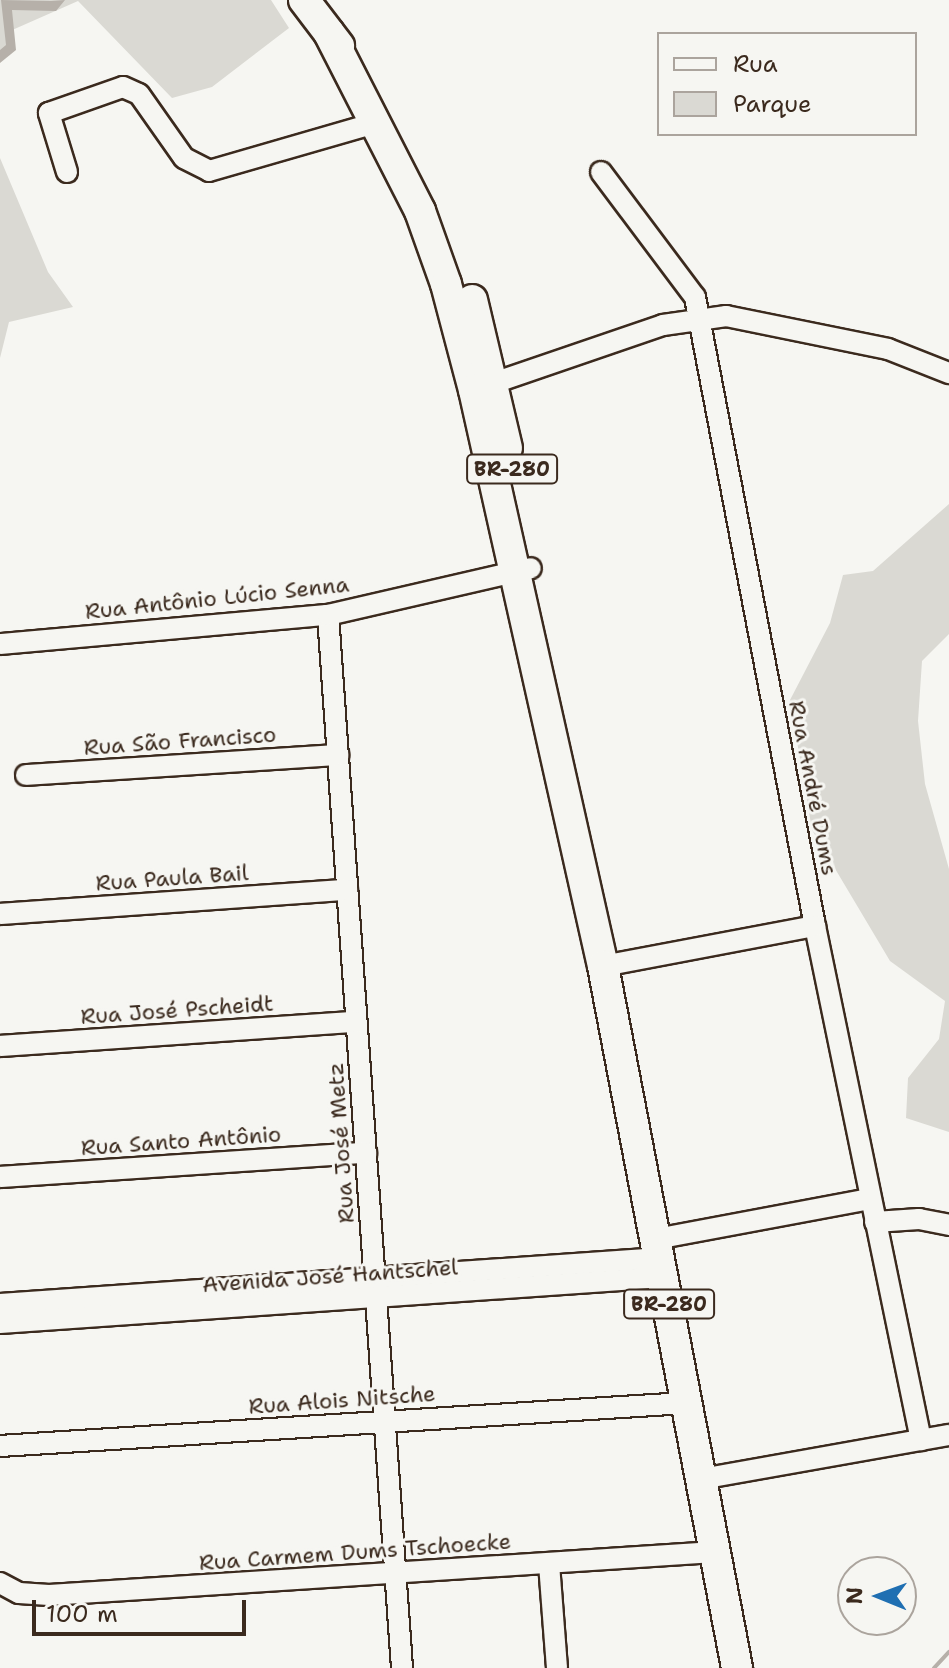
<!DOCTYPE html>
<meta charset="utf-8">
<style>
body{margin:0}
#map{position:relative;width:949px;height:1668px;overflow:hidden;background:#f6f6f2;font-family:"Shantell Sans",sans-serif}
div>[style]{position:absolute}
.green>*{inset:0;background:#dad9d3}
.water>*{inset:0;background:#b6b0a9}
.stream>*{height:4px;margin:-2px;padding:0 2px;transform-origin:2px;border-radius:2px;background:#b6b0a9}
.roads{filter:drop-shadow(2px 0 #3b2a1e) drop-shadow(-2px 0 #3b2a1e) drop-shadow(0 2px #3b2a1e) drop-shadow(0 -2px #3b2a1e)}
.minor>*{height:20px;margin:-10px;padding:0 10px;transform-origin:10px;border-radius:10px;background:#f6f6f2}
.highway>*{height:30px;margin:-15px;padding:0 15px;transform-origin:15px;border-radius:15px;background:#f6f6f2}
span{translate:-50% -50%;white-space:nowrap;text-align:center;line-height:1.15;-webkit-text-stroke:6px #f6f6f2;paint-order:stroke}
.shield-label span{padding:2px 6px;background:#f6f6f2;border:2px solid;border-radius:6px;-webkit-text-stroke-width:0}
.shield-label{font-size:20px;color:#3b2a1e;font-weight:700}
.street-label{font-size:22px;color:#3b2a1e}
.legend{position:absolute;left:657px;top:32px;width:260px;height:104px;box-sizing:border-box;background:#f6f6f2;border:2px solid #aba49d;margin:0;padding:10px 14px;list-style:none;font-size:24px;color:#3b2a1e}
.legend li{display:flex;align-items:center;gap:16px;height:40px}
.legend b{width:40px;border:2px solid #aba49d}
.north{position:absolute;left:837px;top:1556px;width:80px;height:80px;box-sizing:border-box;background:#f6f6f2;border:2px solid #aba49d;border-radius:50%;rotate:271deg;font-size:22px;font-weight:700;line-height:32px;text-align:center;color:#3b2a1e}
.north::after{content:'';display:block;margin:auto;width:28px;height:36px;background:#1f6fb2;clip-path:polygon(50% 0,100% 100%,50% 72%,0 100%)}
.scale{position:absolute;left:32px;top:1600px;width:214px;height:36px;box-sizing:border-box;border:4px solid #3b2a1e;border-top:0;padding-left:10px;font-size:24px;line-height:28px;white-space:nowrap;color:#3b2a1e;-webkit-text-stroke:6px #f6f6f2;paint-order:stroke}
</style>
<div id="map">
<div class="green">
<i style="clip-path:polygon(0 0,271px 0,289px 28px,212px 87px,172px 98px,78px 1px,10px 31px,12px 48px,0 57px)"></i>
<i style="clip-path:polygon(0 158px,48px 272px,73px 307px,9px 322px,0 358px)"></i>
<i style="clip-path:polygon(949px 504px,949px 634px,922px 661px,918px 721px,925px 784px,949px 869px,949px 1132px,906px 1118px,908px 1078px,939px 1039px,945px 1001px,890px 961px,812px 830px,790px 700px,830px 623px,843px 575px,873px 571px)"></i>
</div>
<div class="water">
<i style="clip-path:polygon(1px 0,51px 1px,65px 0,56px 11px,12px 10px,16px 50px,0 63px,0 50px,6px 45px)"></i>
</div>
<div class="stream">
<i style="left:934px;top:1668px;width:22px;rotate:-47deg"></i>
</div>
<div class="roads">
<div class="minor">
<i style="left:67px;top:172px;width:62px;rotate:-107deg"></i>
<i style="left:49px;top:113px;width:78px;rotate:-19.4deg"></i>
<i style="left:123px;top:87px;width:17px;rotate:24deg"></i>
<i style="left:139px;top:94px;width:78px;rotate:54.9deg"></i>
<i style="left:184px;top:158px;width:28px;rotate:27deg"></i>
<i style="left:209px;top:171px;width:177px;rotate:-16.1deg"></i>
<i style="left:601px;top:172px;width:156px;rotate:53.1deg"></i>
<i style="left:695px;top:297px;width:640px;rotate:79.2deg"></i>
<i style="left:815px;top:926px;width:525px;rotate:78.35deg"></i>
<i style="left:482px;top:387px;width:191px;rotate:-18.9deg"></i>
<i style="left:663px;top:325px;width:64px;rotate:-8.1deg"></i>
<i style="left:726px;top:316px;width:165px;rotate:11.5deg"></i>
<i style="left:888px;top:349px;width:66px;rotate:21.5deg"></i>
<i style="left:328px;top:615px;width:1056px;rotate:85.98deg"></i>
<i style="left:0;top:644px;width:329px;rotate:-5.1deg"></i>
<i style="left:328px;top:615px;width:208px;rotate:-13deg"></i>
<i style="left:26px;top:775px;width:313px;rotate:-3.7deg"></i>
<i style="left:0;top:914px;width:348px;rotate:-4deg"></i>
<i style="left:603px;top:966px;width:216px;rotate:-10.7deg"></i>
<i style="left:0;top:1046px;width:357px;rotate:-3.9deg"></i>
<i style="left:0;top:1177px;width:367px;rotate:-3.8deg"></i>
<i style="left:875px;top:1222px;width:44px;rotate:-3.9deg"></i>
<i style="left:919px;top:1219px;width:31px;rotate:11deg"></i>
<i style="left:656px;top:1239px;width:218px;rotate:-10.6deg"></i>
<i style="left:0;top:1304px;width:662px;rotate:-3.99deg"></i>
<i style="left:0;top:1323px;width:666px;rotate:-3.96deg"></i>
<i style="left:0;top:1446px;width:687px;rotate:-3.59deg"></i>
<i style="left:701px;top:1479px;width:252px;rotate:-10.1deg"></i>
<i style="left:549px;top:1564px;width:104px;rotate:85.6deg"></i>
<i style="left:0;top:1583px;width:21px;rotate:28deg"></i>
<i style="left:19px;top:1593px;width:30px;rotate:4deg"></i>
<i style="left:49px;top:1595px;width:667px;rotate:-3.69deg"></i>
</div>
<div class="highway">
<i style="left:304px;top:0;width:58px;rotate:52.7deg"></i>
<i style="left:329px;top:33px;width:200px;rotate:62.9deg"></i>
<i style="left:420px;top:211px;width:77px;rotate:70.4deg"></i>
<i style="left:446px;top:284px;width:110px;rotate:75.2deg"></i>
<i style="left:474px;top:390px;width:590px;rotate:77.38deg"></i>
<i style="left:603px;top:966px;width:715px;rotate:79.19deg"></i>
<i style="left:472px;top:300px;width:152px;rotate:76.7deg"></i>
</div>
</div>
<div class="shield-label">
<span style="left:512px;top:469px">BR-280</span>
<span style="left:669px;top:1304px">BR-280</span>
</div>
<div class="street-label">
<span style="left:217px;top:598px;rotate:-6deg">Rua Antônio Lúcio Senna</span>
<span style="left:180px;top:741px;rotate:-4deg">Rua São Francisco</span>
<span style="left:813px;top:788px;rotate:79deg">Rua André Dums</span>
<span style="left:172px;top:878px;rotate:-4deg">Rua Paula Bail</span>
<span style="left:177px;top:1010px;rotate:-4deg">Rua José Pscheidt</span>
<span style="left:181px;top:1141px;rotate:-4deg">Rua Santo Antônio</span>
<span style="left:341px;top:1143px;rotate:-94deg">Rua José Metz</span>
<span style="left:330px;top:1276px;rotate:-4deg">Avenida José Hantschel</span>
<span style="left:342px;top:1400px;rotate:-4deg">Rua Alois Nitsche</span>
<span style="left:355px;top:1552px;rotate:-4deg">Rua Carmem Dums Tschoecke</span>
</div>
<ul class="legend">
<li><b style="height:10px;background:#f6f6f2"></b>Rua</li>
<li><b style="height:22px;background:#dad9d3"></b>Parque</li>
</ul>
<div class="north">N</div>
<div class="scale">100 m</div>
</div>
